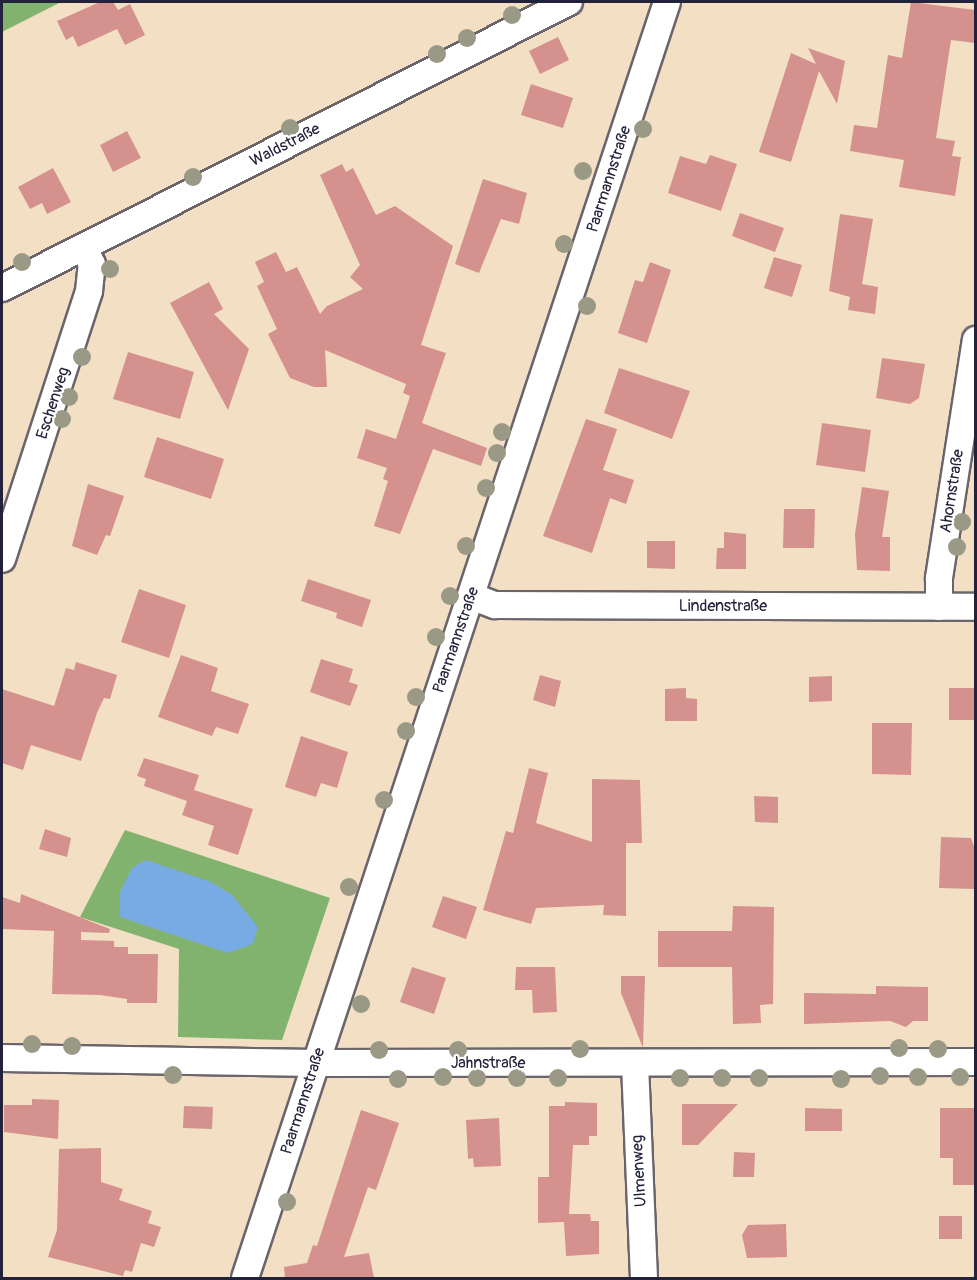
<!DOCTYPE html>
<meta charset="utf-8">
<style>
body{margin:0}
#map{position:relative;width:977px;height:1280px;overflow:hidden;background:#f3e0c4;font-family:Pangolin,sans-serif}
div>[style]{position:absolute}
.forest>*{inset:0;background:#81b36e}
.water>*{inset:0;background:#78abe4}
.building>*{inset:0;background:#d4918e}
.roads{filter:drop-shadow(2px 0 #6b646b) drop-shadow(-2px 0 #6b646b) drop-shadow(0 2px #6b646b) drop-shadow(0 -2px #6b646b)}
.street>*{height:26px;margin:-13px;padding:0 13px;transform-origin:13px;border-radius:13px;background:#fff}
.trees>*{width:18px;height:18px;margin:-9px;border-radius:50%;background:#999986}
span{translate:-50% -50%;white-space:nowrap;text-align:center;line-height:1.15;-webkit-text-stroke:4.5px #fff;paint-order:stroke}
.street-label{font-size:16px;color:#22223b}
.frame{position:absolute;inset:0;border:3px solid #22223b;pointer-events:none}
</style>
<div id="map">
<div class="forest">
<i style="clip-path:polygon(2px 2px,61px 2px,2px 32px)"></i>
<i style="clip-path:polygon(125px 830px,330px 898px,282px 1040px,178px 1037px,179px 949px,80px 917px)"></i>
</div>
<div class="water">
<i style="clip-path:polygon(146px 860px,211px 882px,232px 895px,258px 927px,253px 944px,228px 953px,120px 917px,120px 892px,132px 868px)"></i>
</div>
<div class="building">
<i style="clip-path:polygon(100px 2px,113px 2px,118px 10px,130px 4px,145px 35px,125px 45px,117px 29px,78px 47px,73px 36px,66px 40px,57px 21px)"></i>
<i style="clip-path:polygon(911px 2px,975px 10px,975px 43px,951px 40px,936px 138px,955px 141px,952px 156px,961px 157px,955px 196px,899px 187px,904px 160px,850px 151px,854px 125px,877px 128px,888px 55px,902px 58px)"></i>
<i style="clip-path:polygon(558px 37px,569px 60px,540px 74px,529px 51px)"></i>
<i style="clip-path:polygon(808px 48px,845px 61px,837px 104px,819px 71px,791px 162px,759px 152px,791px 53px,816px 64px)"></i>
<i style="clip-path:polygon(531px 84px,573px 98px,563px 128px,521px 115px)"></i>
<i style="clip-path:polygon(127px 131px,141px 158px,113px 172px,100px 145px)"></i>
<i style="clip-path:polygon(710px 155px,737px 164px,721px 211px,668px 193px,680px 156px,706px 164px)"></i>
<i style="clip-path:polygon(342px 164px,346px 172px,353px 168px,376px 215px,395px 206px,453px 246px,421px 345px,446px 353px,422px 423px,487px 448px,481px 466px,433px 449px,400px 534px,374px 526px,388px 481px,383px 479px,387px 468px,357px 458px,366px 429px,396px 439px,410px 396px,403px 393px,406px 384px,325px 350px,327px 387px,314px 387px,290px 378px,268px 334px,277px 329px,257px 286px,264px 282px,255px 262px,276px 252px,286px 272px,297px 267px,320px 314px,327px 306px,363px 289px,350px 277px,360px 265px,320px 175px)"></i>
<i style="clip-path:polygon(53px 168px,71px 202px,47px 214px,42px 203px,30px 209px,18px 187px)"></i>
<i style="clip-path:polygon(483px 179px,527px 193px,519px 224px,501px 219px,479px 273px,455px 264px)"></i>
<i style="clip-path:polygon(740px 213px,784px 228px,775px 252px,732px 236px)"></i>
<i style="clip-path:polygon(840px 214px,873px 219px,862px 284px,878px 287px,875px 314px,848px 310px,850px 297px,829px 291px)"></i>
<i style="clip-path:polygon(774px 257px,802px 265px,792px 297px,764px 288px)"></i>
<i style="clip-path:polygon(650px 262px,671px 270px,647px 343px,618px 333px,635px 280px,643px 282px)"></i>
<i style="clip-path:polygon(209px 282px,223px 309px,214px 314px,249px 349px,228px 410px,170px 303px)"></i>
<i style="clip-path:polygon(128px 352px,194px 372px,180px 419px,113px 399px)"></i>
<i style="clip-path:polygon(882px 358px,925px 364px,919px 398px,910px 404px,876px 398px)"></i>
<i style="clip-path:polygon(619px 368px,690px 391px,672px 439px,604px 413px)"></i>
<i style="clip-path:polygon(586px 419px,617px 429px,603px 470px,634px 480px,626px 504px,610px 498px,592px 553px,543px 536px)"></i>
<i style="clip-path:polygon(822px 423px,871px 430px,865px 472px,816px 465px)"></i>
<i style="clip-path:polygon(157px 437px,224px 459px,211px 499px,144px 477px)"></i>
<i style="clip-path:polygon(88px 484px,124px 496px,110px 536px,106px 535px,97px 555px,72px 546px)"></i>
<i style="clip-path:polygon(862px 487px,889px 491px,882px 537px,890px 537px,890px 571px,857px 570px,855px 534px)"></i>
<i style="clip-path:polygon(784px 509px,815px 509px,814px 548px,783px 548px)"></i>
<i style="clip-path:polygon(724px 532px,746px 534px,746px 569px,716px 569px,717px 548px,724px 548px)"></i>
<i style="clip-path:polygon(647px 541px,675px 541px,675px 569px,647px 568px)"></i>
<i style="clip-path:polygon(308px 579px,371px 600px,362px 627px,336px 618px,337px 613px,301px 601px)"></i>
<i style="clip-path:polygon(139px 589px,186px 605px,169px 658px,121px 642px)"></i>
<i style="clip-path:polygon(181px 655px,218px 668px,211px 691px,249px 704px,238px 734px,216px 727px,212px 736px,158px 717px)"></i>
<i style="clip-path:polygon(321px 659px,353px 669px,349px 682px,358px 685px,350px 706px,310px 692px)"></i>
<i style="clip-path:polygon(76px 662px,117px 675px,110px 699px,104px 698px,97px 713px,81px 761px,31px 745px,23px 770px,2px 763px,2px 689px,54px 706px,66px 668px,74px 670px)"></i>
<i style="clip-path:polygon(540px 675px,561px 681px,555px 707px,533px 700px)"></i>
<i style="clip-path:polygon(832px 676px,832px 701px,809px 702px,809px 677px)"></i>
<i style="clip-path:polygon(686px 688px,686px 698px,697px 699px,697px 721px,665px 721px,665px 689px)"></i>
<i style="clip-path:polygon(949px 688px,975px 688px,975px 720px,949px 720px)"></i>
<i style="clip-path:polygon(872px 723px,912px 723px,911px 775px,872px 774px)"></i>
<i style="clip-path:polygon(301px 736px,348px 752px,337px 788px,321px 783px,316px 797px,285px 787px)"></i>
<i style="clip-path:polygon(144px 758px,199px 775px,194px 790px,253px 809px,238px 855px,208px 845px,214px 826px,182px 815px,187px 801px,144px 786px,146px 779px,137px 776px)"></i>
<i style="clip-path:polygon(529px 768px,548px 773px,536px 823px,592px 842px,592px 779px,640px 780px,642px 843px,626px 843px,626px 916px,603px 915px,604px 905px,536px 908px,531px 924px,483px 910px,506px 831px,513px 833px)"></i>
<i style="clip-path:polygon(754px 796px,778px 797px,778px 823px,755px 822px)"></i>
<i style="clip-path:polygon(45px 829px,71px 838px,67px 857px,39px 849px)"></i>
<i style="clip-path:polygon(941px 837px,971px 838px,975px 849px,975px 889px,939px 888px)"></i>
<i style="clip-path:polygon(21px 894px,110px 929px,109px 933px,81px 932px,81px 940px,114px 941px,114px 947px,128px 947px,128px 954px,158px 954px,157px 1003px,127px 1003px,127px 999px,100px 995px,52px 994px,54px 931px,2px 929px,2px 897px,20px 903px)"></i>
<i style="clip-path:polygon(443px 896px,477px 907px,466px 939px,432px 927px)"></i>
<i style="clip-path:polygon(733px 906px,774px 907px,773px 1004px,760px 1005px,761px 1023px,733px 1024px,732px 967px,658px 967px,658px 931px,732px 931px)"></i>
<i style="clip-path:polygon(412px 967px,446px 978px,434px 1014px,400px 1002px)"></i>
<i style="clip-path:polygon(516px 967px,555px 967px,557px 1012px,533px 1013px,532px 990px,515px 990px)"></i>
<i style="clip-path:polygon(621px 976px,645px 976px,643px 1048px,621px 993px)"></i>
<i style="clip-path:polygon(876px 986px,928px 987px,928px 1021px,913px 1021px,906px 1027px,890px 1021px,804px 1024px,804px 993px,876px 994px)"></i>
<i style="clip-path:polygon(32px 1099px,59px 1100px,58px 1139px,4px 1132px,4px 1105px,32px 1105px)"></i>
<i style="clip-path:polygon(565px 1102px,597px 1103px,597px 1136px,589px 1136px,589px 1145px,573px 1145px,569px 1214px,590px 1214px,591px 1221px,599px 1221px,599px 1254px,566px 1256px,564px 1222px,538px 1223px,538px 1177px,549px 1177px,549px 1106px,565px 1106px)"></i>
<i style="clip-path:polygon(682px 1104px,738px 1104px,698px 1145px,682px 1145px)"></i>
<i style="clip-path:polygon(184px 1106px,213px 1107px,212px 1129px,183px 1128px)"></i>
<i style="clip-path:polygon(805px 1108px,842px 1109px,842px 1131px,805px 1131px)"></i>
<i style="clip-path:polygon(940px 1108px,975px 1108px,975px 1185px,953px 1185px,953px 1158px,940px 1158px)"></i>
<i style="clip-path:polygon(361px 1110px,399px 1123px,376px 1190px,368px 1187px,344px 1257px,369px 1253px,374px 1278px,285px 1278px,284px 1267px,307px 1263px,313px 1245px,317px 1246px)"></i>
<i style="clip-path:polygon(499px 1118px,501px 1166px,474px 1167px,473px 1158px,468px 1159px,466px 1120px)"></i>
<i style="clip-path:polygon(101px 1148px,101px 1182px,123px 1189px,119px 1200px,152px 1211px,148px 1223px,161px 1227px,154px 1247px,141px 1243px,132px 1272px,125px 1270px,123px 1276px,48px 1257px,57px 1230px,59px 1149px)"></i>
<i style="clip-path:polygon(734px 1152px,755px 1153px,754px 1177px,733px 1177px)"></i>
<i style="clip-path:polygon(939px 1216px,962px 1216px,962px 1239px,939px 1239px)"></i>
<i style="clip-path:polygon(786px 1224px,787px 1257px,747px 1258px,742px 1235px,748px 1225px)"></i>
</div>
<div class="roads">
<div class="street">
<i style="left:2px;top:288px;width:635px;rotate:-26.77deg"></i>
<i style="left:2px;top:559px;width:282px;rotate:-72deg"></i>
<i style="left:89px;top:291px;width:27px;rotate:-84deg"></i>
<i style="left:92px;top:264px;width:19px;rotate:-118deg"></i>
<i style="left:471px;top:596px;width:26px;rotate:21deg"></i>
<i style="left:495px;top:605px;width:481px;rotate:0.2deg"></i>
<i style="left:939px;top:607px;width:29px;rotate:-90deg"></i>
<i style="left:939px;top:578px;width:241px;rotate:-81.2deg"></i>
<i style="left:2px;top:1058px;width:314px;rotate:0.9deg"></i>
<i style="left:316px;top:1063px;width:660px;rotate:-0.09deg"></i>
<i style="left:635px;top:1064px;width:214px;rotate:87.6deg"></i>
<i style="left:245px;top:1278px;width:1344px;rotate:-71.7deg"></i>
</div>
</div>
<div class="trees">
<i style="left:512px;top:15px"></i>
<i style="left:467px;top:38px"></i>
<i style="left:437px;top:54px"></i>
<i style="left:290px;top:128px"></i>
<i style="left:643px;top:129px"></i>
<i style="left:583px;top:171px"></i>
<i style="left:193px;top:177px"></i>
<i style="left:564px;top:244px"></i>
<i style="left:22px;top:262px"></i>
<i style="left:110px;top:269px"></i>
<i style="left:587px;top:306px"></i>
<i style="left:82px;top:357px"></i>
<i style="left:69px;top:397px"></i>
<i style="left:62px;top:419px"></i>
<i style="left:502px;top:432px"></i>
<i style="left:497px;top:453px"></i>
<i style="left:486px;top:488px"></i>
<i style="left:962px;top:522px"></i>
<i style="left:466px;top:546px"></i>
<i style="left:957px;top:547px"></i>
<i style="left:450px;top:596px"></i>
<i style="left:436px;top:637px"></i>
<i style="left:416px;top:697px"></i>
<i style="left:406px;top:731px"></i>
<i style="left:384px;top:800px"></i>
<i style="left:349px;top:887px"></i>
<i style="left:361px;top:1004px"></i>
<i style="left:32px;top:1044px"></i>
<i style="left:72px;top:1046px"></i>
<i style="left:899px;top:1048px"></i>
<i style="left:580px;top:1049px"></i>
<i style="left:938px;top:1049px"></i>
<i style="left:379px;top:1050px"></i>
<i style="left:458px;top:1050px"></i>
<i style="left:173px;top:1075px"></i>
<i style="left:880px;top:1076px"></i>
<i style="left:443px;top:1077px"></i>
<i style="left:918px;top:1077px"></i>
<i style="left:960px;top:1077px"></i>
<i style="left:477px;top:1078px"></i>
<i style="left:517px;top:1078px"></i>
<i style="left:558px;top:1078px"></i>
<i style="left:680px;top:1078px"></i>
<i style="left:722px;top:1078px"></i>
<i style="left:759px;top:1078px"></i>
<i style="left:398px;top:1079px"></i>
<i style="left:841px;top:1079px"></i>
<i style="left:287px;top:1202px"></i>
</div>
<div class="street-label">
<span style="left:285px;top:145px;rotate:-27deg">Waldstraße</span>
<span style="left:609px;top:179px;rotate:-72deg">Paarmannstraße</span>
<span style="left:53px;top:403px;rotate:-72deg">Eschenweg</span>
<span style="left:952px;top:491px;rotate:-81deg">Ahornstraße</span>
<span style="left:723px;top:606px">Lindenstraße</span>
<span style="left:456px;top:640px;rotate:-71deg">Paarmannstraße</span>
<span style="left:488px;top:1063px">Jahnstraße</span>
<span style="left:303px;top:1101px;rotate:-72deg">Paarmannstraße</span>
<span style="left:639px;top:1171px;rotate:-93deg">Ulmenweg</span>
</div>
<div class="frame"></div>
</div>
